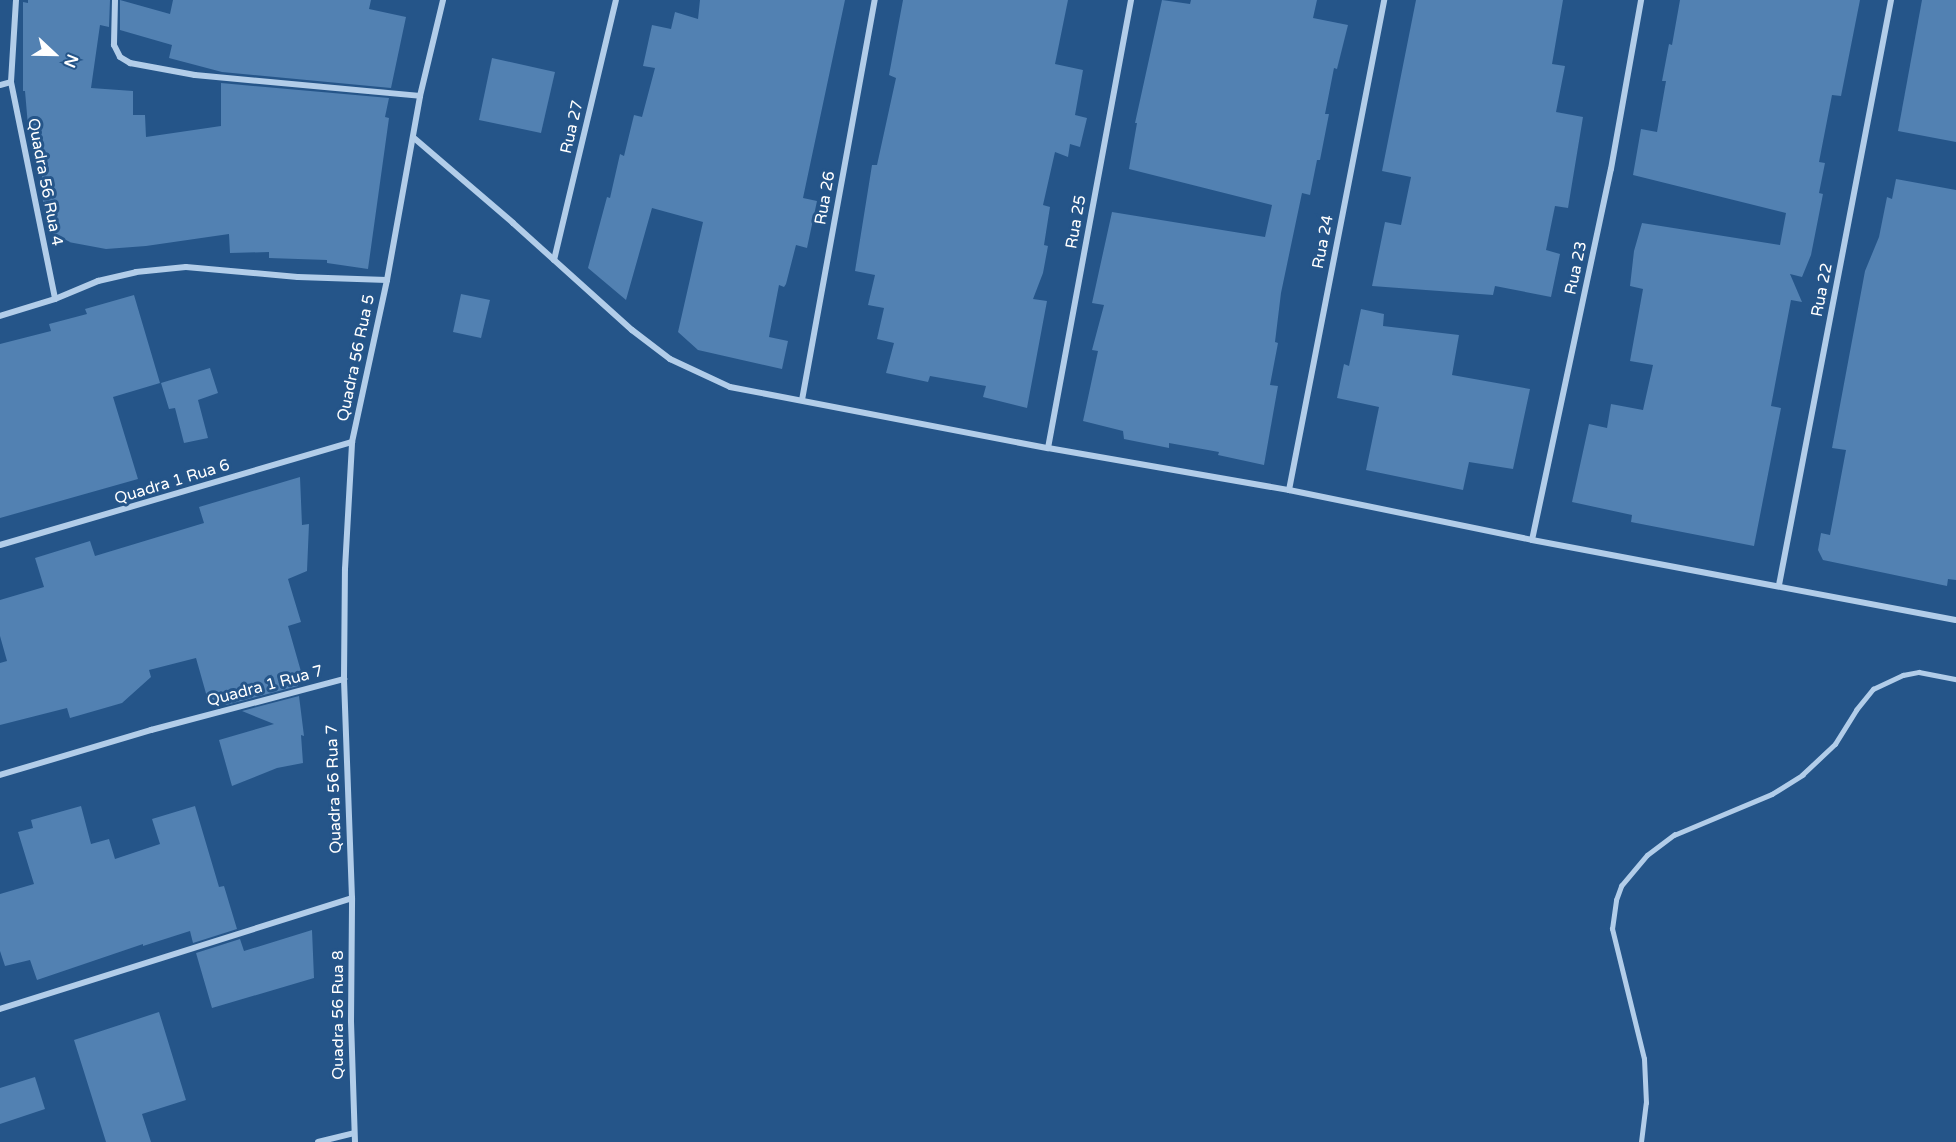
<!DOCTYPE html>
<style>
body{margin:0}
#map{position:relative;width:1956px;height:1142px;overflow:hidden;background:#255589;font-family:"Varela Round",sans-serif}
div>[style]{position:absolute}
.building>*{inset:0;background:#5281b2}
.service>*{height:4.5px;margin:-2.25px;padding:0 2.25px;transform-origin:2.25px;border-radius:2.25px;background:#b2cde9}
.minor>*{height:6px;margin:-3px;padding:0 3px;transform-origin:3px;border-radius:3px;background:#b2cde9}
span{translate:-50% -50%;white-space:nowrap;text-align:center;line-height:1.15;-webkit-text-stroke:6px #255589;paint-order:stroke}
.street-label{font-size:16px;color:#fff}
.north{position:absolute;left:24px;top:24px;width:60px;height:60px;-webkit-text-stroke:4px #255589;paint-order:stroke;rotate:112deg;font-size:16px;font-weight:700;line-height:24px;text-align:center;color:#fff}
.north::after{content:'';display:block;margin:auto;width:21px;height:27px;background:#fff;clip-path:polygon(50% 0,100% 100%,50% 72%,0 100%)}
</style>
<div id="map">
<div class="building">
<i style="clip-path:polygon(28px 0,110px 0,109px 27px,100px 25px,91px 88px,133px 91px,133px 115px,145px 115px,146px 137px,221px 126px,221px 83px,389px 98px,385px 117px,389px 118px,368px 269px,327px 263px,327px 260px,269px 258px,269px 252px,230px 253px,229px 234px,146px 246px,106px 249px,63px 241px,55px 237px,47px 224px,39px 178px,42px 177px,41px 125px,28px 126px,25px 91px,23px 91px,23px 2px,28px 3px)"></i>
<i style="clip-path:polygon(120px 0,170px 14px,173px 0,371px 0,369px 9px,406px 17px,391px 88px,222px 72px,169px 58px,172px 45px,120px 30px)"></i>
<i style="clip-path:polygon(700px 0,845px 0,803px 198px,817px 201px,807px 248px,796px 245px,786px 284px,784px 287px,779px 285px,769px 337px,788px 341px,782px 369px,698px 350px,678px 332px,703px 222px,652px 208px,626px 300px,588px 268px,607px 197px,610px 198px,620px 154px,624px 156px,634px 115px,642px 117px,655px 68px,643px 66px,652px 25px,671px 29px,675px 12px,698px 19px)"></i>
<i style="clip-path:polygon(903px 0,1068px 0,1055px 64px,1083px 70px,1075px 115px,1087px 118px,1080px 147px,1070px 144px,1068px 157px,1055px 152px,1043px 205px,1050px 207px,1044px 245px,1048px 246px,1043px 273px,1033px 299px,1047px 301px,1027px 408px,983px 397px,986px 386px,930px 376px,928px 382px,886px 373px,894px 343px,877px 339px,884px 308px,868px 305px,875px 275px,855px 271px,872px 165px,877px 165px,896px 78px,889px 75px)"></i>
<i style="clip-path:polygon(1162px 0,1190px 4px,1191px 0,1317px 0,1313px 18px,1348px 25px,1337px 69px,1334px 68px,1325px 114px,1329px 114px,1320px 160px,1317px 160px,1310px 195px,1302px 193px,1281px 293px,1275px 342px,1278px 343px,1270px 385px,1278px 386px,1264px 465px,1218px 455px,1219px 452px,1169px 443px,1169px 448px,1124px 439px,1123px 431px,1083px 421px,1098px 351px,1092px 350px,1104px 305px,1092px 303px,1112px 212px,1265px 237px,1272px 205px,1129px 169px,1137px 123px,1135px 123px)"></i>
<i style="clip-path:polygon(1416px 0,1563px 0,1552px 64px,1565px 66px,1556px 112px,1583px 117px,1568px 208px,1555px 206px,1546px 250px,1560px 254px,1551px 297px,1495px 286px,1493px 295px,1372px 286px,1385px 222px,1401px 225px,1411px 177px,1382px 171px)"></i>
<i style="clip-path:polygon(1680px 0,1860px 0,1841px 96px,1832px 95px,1819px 162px,1825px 163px,1819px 193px,1823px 194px,1811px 255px,1802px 277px,1790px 274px,1802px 302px,1791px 300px,1771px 406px,1781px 408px,1754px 546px,1631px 522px,1632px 515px,1572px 502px,1589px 424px,1607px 428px,1611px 404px,1643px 410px,1653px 365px,1630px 361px,1643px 289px,1630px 286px,1634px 251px,1642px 223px,1780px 245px,1786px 213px,1633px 175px,1641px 129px,1657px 132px,1666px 81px,1662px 81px,1669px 44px,1672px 45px)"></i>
<i style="clip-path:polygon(1922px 0,1956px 0,1956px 142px,1898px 131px)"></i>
<i style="clip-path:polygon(492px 58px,555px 72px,541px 133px,479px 120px)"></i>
<i style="clip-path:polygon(1896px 179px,1956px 190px,1956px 580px,1948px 579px,1947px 586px,1823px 560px,1818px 550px,1821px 533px,1830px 535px,1846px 450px,1832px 448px,1865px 271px,1879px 237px,1887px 197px,1892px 199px)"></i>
<i style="clip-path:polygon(461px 294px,490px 300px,481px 338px,453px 332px)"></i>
<i style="clip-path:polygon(134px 295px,160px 383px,113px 397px,138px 479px,0 518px,0 344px,51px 331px,49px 324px,87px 314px,85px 309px)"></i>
<i style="clip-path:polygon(1361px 309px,1384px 314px,1383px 326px,1459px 335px,1452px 375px,1530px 389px,1513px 469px,1469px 462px,1463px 490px,1366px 470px,1379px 407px,1337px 398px,1344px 364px,1349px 366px)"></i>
<i style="clip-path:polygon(210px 368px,218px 393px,198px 400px,208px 438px,184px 443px,175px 408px,169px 409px,161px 383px)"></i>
<i style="clip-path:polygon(300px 477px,302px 525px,309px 524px,307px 571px,288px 579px,301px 622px,288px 626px,302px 675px,297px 677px,298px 686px,226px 705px,207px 697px,196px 658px,149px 670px,151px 677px,122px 703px,70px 718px,67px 708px,0 725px,0 663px,7px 661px,0 636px,0 600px,44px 587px,35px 558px,90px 541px,95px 556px,204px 523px,199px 507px)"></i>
<i style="clip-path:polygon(299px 696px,304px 736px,301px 735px,303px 763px,277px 768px,232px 786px,219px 740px,274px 724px,242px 711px)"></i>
<i style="clip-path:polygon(81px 806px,91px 844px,109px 839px,115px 859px,160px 844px,152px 819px,195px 806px,219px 887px,224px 886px,237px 929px,193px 943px,190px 931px,143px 946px,143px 944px,37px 980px,30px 960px,5px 966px,0 951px,0 894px,34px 884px,18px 832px,33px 828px,31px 820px)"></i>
<i style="clip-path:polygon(312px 930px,314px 978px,212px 1008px,196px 953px,240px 939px,244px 951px)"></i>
<i style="clip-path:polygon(159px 1012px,186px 1100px,142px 1114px,151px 1142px,106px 1142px,74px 1040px)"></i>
<i style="clip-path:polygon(35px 1077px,45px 1109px,0 1124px,0 1088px)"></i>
</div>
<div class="service">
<i style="left:1641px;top:1142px;width:39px;rotate:-83deg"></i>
<i style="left:1646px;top:1103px;width:44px;rotate:-92.6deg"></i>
<i style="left:1644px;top:1059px;width:134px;rotate:-103.8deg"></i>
<i style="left:1612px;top:929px;width:29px;rotate:-82deg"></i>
<i style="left:1616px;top:900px;width:15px;rotate:-70deg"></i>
<i style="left:1621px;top:886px;width:40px;rotate:-50deg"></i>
<i style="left:1647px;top:855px;width:34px;rotate:-37deg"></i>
<i style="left:1674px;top:835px;width:106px;rotate:-22.7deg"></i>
<i style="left:1772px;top:794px;width:36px;rotate:-32deg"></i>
<i style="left:1802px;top:775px;width:45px;rotate:-43.2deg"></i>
<i style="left:1835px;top:744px;width:40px;rotate:-58deg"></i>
<i style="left:1856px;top:710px;width:27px;rotate:-51deg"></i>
<i style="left:1873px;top:689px;width:33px;rotate:-25deg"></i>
<i style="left:1903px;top:675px;width:16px;rotate:-11deg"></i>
<i style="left:1919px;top:672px;width:38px;rotate:11deg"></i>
</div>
<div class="minor">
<i style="left:16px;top:0;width:82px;rotate:93.5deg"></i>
<i style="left:11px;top:82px;width:221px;rotate:78.5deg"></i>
<i style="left:115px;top:0;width:45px;rotate:91.3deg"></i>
<i style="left:114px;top:45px;width:13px;rotate:63deg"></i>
<i style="left:120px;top:57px;width:12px;rotate:31deg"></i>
<i style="left:130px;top:63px;width:66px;rotate:10.5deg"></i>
<i style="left:195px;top:75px;width:226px;rotate:5.3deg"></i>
<i style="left:0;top:85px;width:11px;rotate:-15deg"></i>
<i style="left:414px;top:138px;width:130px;rotate:40.6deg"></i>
<i style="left:513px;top:223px;width:160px;rotate:42deg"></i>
<i style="left:632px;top:330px;width:48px;rotate:37.3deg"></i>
<i style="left:670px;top:359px;width:66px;rotate:25deg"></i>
<i style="left:730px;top:387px;width:324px;rotate:10.9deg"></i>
<i style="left:1048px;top:448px;width:245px;rotate:9.9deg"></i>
<i style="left:1289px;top:490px;width:248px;rotate:11.6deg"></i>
<i style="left:1532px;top:540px;width:431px;rotate:10.7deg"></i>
<i style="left:554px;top:260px;width:267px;rotate:-76.6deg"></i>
<i style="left:0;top:316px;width:58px;rotate:-17.2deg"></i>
<i style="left:55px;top:299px;width:47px;rotate:-22.7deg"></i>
<i style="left:98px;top:281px;width:39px;rotate:-13deg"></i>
<i style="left:136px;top:272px;width:50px;rotate:-5.7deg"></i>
<i style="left:186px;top:267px;width:112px;rotate:5.1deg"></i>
<i style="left:298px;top:277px;width:89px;rotate:1.9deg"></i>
<i style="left:802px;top:400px;width:407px;rotate:-79.7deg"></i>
<i style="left:1048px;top:448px;width:456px;rotate:-79.5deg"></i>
<i style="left:1289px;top:490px;width:499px;rotate:-79deg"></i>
<i style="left:1532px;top:540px;width:379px;rotate:-78deg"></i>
<i style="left:1611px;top:169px;width:172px;rotate:-79.9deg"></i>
<i style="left:0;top:545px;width:367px;rotate:-16.3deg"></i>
<i style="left:1779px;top:585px;width:596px;rotate:-79.16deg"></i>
<i style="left:0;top:775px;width:158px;rotate:-16.6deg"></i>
<i style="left:151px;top:730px;width:200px;rotate:-14.8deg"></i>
<i style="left:0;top:1009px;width:369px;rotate:-17.5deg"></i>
<i style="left:318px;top:1142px;width:36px;rotate:-14deg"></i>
<i style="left:355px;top:1142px;width:121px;rotate:-91.9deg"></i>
<i style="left:351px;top:1021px;width:123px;rotate:-89.5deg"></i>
<i style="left:352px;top:898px;width:219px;rotate:-92.1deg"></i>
<i style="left:344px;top:679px;width:110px;rotate:-89.5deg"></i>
<i style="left:345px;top:569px;width:127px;rotate:-86.8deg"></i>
<i style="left:352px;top:442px;width:166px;rotate:-77.8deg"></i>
<i style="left:387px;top:280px;width:187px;rotate:-79.8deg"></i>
<i style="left:420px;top:96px;width:99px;rotate:-76.5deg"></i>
</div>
<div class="street-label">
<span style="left:572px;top:127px;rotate:-77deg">Rua 27</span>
<span style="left:45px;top:182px;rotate:79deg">Quadra 56 Rua 4</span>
<span style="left:825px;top:198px;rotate:-80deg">Rua 26</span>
<span style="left:1076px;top:222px;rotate:-80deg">Rua 25</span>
<span style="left:1323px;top:242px;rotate:-79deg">Rua 24</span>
<span style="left:1576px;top:268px;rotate:-78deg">Rua 23</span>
<span style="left:1822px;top:290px;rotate:-79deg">Rua 22</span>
<span style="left:356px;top:358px;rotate:-78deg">Quadra 56 Rua 5</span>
<span style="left:172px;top:482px;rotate:-17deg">Quadra 1 Rua 6</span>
<span style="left:265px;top:686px;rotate:-15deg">Quadra 1 Rua 7</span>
<span style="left:334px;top:789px;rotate:-92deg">Quadra 56 Rua 7</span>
<span style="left:338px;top:1015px;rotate:-90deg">Quadra 56 Rua 8</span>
</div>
<div class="north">N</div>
</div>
